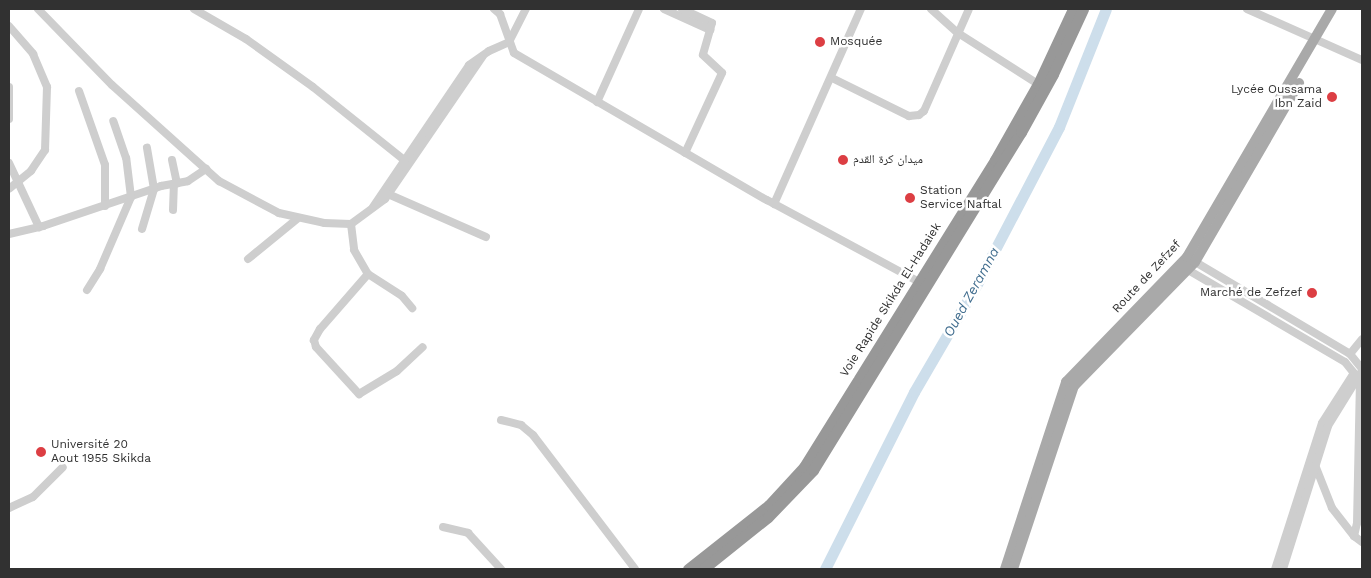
<!DOCTYPE html>
<meta charset="utf-8">
<style>
body{margin:0}
#map{position:relative;width:1371px;height:578px;overflow:hidden;background:#fff;font-family:"Work Sans","Noto Naskh Arabic",sans-serif}
div>[style]{position:absolute}
.river>*{height:11px;margin:-5.5px;padding:0 5.5px;transform-origin:5.5px;border-radius:5.5px;background:#cddeeb}
.minor>*{height:8px;margin:-4px;padding:0 4px;transform-origin:4px;border-radius:4px;background:#cecece}
.major>*{height:10px;margin:-5px;padding:0 5px;transform-origin:5px;border-radius:5px;background:#a9a9a9}
.highway>*{height:11px;margin:-5.5px;padding:0 5.5px;transform-origin:5.5px;border-radius:5.5px;background:#989898}
.dots>*{width:14px;height:14px;translate:-50% -50%;box-sizing:border-box;border:2px solid #fff;border-radius:50%}
span{translate:-50% -50%;white-space:nowrap;text-align:center;line-height:1.15;-webkit-text-stroke:5px #fff;paint-order:stroke}
.poi-label{font-size:12px;color:#313131}
.left{translate:0 -50%;text-align:left}
.right{translate:-100% -50%;text-align:right}
.street-label{font-size:12px;color:#313131}
.water-label{font-size:14px;color:#426e8f;font-style:italic}
.frame{position:absolute;inset:0;border:10px solid #313131;pointer-events:none}
</style>
<div id="map">
<div class="river">
<i style="left:825px;top:569px;width:198px;rotate:-63.3deg"></i>
<i style="left:914px;top:392px;width:127px;rotate:-59.8deg"></i>
<i style="left:978px;top:282px;width:175px;rotate:-62.4deg"></i>
<i style="left:1059px;top:127px;width:127px;rotate:-68.3deg"></i>
</div>
<div class="minor">
<i style="left:38px;top:9px;width:106px;rotate:45.8deg"></i>
<i style="left:112px;top:85px;width:144px;rotate:41.9deg"></i>
<i style="left:219px;top:181px;width:68px;rotate:28.1deg"></i>
<i style="left:279px;top:213px;width:46px;rotate:12.5deg"></i>
<i style="left:324px;top:223px;width:27px;rotate:2deg"></i>
<i style="left:351px;top:224px;width:42px;rotate:-36.3deg"></i>
<i style="left:385px;top:199px;width:173px;rotate:-55.6deg"></i>
<i style="left:194px;top:9px;width:60px;rotate:30deg"></i>
<i style="left:246px;top:39px;width:82px;rotate:35.6deg"></i>
<i style="left:313px;top:87px;width:115px;rotate:38.7deg"></i>
<i style="left:494px;top:9px;width:8px;rotate:40deg"></i>
<i style="left:500px;top:14px;width:41px;rotate:70.3deg"></i>
<i style="left:514px;top:53px;width:293px;rotate:30.2deg"></i>
<i style="left:767px;top:200px;width:175px;rotate:28.3deg"></i>
<i style="left:664px;top:9px;width:51px;rotate:24.5deg"></i>
<i style="left:682px;top:9px;width:33px;rotate:25deg"></i>
<i style="left:712px;top:23px;width:33px;rotate:106deg"></i>
<i style="left:703px;top:55px;width:26px;rotate:43deg"></i>
<i style="left:722px;top:73px;width:88px;rotate:114.8deg"></i>
<i style="left:931px;top:9px;width:36px;rotate:42deg"></i>
<i style="left:958px;top:33px;width:95px;rotate:32.5deg"></i>
<i style="left:1247px;top:9px;width:126px;rotate:23.9deg"></i>
<i style="left:9px;top:26px;width:37px;rotate:49deg"></i>
<i style="left:33px;top:54px;width:36px;rotate:67deg"></i>
<i style="left:47px;top:87px;width:63px;rotate:91.8deg"></i>
<i style="left:45px;top:150px;width:25px;rotate:124deg"></i>
<i style="left:31px;top:171px;width:28px;rotate:141deg"></i>
<i style="left:832px;top:78px;width:86px;rotate:26.3deg"></i>
<i style="left:909px;top:116px;width:10px;rotate:-6deg"></i>
<i style="left:919px;top:115px;width:6px;rotate:-39deg"></i>
<i style="left:924px;top:111px;width:111px;rotate:-66.2deg"></i>
<i style="left:9px;top:87px;width:32px;rotate:90deg"></i>
<i style="left:79px;top:91px;width:78px;rotate:70.6deg"></i>
<i style="left:105px;top:165px;width:41px;rotate:90deg"></i>
<i style="left:597px;top:102px;width:102px;rotate:-65.7deg"></i>
<i style="left:172px;top:160px;width:24px;rotate:78deg"></i>
<i style="left:9px;top:163px;width:71px;rotate:64.9deg"></i>
<i style="left:388px;top:194px;width:107px;rotate:23.7deg"></i>
<i style="left:774px;top:204px;width:214px;rotate:-66deg"></i>
<i style="left:373px;top:207px;width:171px;rotate:-55.9deg"></i>
<i style="left:469px;top:65px;width:24px;rotate:-35deg"></i>
<i style="left:489px;top:51px;width:22px;rotate:-24deg"></i>
<i style="left:509px;top:42px;width:37px;rotate:-63deg"></i>
<i style="left:173px;top:210px;width:26px;rotate:-88deg"></i>
<i style="left:351px;top:224px;width:26px;rotate:83deg"></i>
<i style="left:354px;top:250px;width:28px;rotate:60deg"></i>
<i style="left:368px;top:274px;width:40px;rotate:32.9deg"></i>
<i style="left:402px;top:296px;width:16px;rotate:50deg"></i>
<i style="left:142px;top:229px;width:42px;rotate:-73.3deg"></i>
<i style="left:154px;top:189px;width:42px;rotate:-99.7deg"></i>
<i style="left:9px;top:234px;width:35px;rotate:-13deg"></i>
<i style="left:43px;top:226px;width:125px;rotate:-18.7deg"></i>
<i style="left:161px;top:186px;width:27px;rotate:-10deg"></i>
<i style="left:188px;top:181px;width:22px;rotate:-34deg"></i>
<i style="left:248px;top:259px;width:63px;rotate:-39.2deg"></i>
<i style="left:1192px;top:260px;width:184px;rotate:30.7deg"></i>
<i style="left:1350px;top:354px;width:19px;rotate:51deg"></i>
<i style="left:1183px;top:267px;width:188px;rotate:30.4deg"></i>
<i style="left:1345px;top:362px;width:14px;rotate:51deg"></i>
<i style="left:1354px;top:373px;width:59px;rotate:122.6deg"></i>
<i style="left:1322px;top:423px;width:153px;rotate:107.8deg"></i>
<i style="left:368px;top:274px;width:73px;rotate:131.1deg"></i>
<i style="left:320px;top:329px;width:13px;rotate:119deg"></i>
<i style="left:314px;top:340px;width:7px;rotate:74deg"></i>
<i style="left:316px;top:347px;width:64px;rotate:47.5deg"></i>
<i style="left:359px;top:394px;width:44px;rotate:-31.2deg"></i>
<i style="left:397px;top:371px;width:35px;rotate:-43deg"></i>
<i style="left:87px;top:290px;width:25px;rotate:-58deg"></i>
<i style="left:100px;top:269px;width:78px;rotate:-66.7deg"></i>
<i style="left:131px;top:197px;width:39px;rotate:-97deg"></i>
<i style="left:126px;top:158px;width:39px;rotate:-109deg"></i>
<i style="left:1350px;top:354px;width:19px;rotate:-51deg"></i>
<i style="left:501px;top:420px;width:21px;rotate:14deg"></i>
<i style="left:521px;top:425px;width:16px;rotate:40deg"></i>
<i style="left:533px;top:435px;width:168px;rotate:52.7deg"></i>
<i style="left:1315px;top:465px;width:46px;rotate:68.4deg"></i>
<i style="left:1332px;top:508px;width:36px;rotate:52deg"></i>
<i style="left:1354px;top:536px;width:10px;rotate:37deg"></i>
<i style="left:9px;top:508px;width:26px;rotate:-25deg"></i>
<i style="left:33px;top:497px;width:42px;rotate:-45deg"></i>
<i style="left:443px;top:527px;width:26px;rotate:13deg"></i>
<i style="left:468px;top:533px;width:49px;rotate:47.5deg"></i>
<i style="left:1354px;top:536px;width:13px;rotate:-77deg"></i>
<i style="left:1357px;top:523px;width:145px;rotate:-88.8deg"></i>
<i style="left:1283px;top:569px;width:150px;rotate:-72.5deg"></i>
<i style="left:1328px;top:426px;width:65px;rotate:-58.3deg"></i>
</div>
<div class="major">
<i style="left:1005px;top:569px;width:197px;rotate:-71.9deg"></i>
<i style="left:1066px;top:382px;width:174px;rotate:-45.9deg"></i>
<i style="left:1187px;top:257px;width:287px;rotate:-59.7deg"></i>
<i style="left:1013px;top:569px;width:193px;rotate:-71.6deg"></i>
<i style="left:1074px;top:386px;width:173px;rotate:-45.7deg"></i>
<i style="left:1195px;top:262px;width:207px;rotate:-59.8deg"></i>
</div>
<div class="highway">
<i style="left:688px;top:569px;width:103px;rotate:-38.3deg"></i>
<i style="left:769px;top:505px;width:52px;rotate:-47.4deg"></i>
<i style="left:804px;top:467px;width:362px;rotate:-58.1deg"></i>
<i style="left:995px;top:160px;width:87px;rotate:-60.5deg"></i>
<i style="left:1038px;top:84px;width:83px;rotate:-65deg"></i>
<i style="left:703px;top:569px;width:83px;rotate:-38.7deg"></i>
<i style="left:768px;top:517px;width:65px;rotate:-46.2deg"></i>
<i style="left:813px;top:470px;width:397px;rotate:-58.4deg"></i>
<i style="left:1021px;top:132px;width:66px;rotate:-61.1deg"></i>
<i style="left:1053px;top:74px;width:72px;rotate:-65.2deg"></i>
</div>
<div class="dots">
<i style="left:820px;top:42px;background:#dc3e43"></i>
<i style="left:1332px;top:97px;background:#dc3e43"></i>
<i style="left:843px;top:160px;background:#dc3e43"></i>
<i style="left:910px;top:198px;background:#dc3e43"></i>
<i style="left:1312px;top:293px;background:#dc3e43"></i>
<i style="left:41px;top:452px;background:#dc3e43"></i>
</div>
<div class="poi-label">
<span class="left" style="left:830px;top:42px">Mosquée</span>
<span class="right" style="left:1322px;top:97px">Lycée Oussama<br>Ibn Zaid</span>
<span class="left" style="left:853px;top:160px">ميدان كرة القدم</span>
<span class="left" style="left:920px;top:198px">Station<br>Service Naftal</span>
<span class="right" style="left:1302px;top:293px">Marché de Zefzef</span>
<span class="left" style="left:51px;top:452px">Université 20<br>Aout 1955 Skikda</span>
</div>
<div class="street-label">
<span style="left:1147px;top:277px;rotate:-47deg">Route de Zefzef</span>
<span style="left:891px;top:300px;rotate:-58deg">Voie Rapide Skikda El-Hadaiek</span>
</div>
<div class="water-label">
<span style="left:971px;top:292px;rotate:-61deg">Oued Zeramna</span>
</div>
<div class="frame"></div>
</div>
